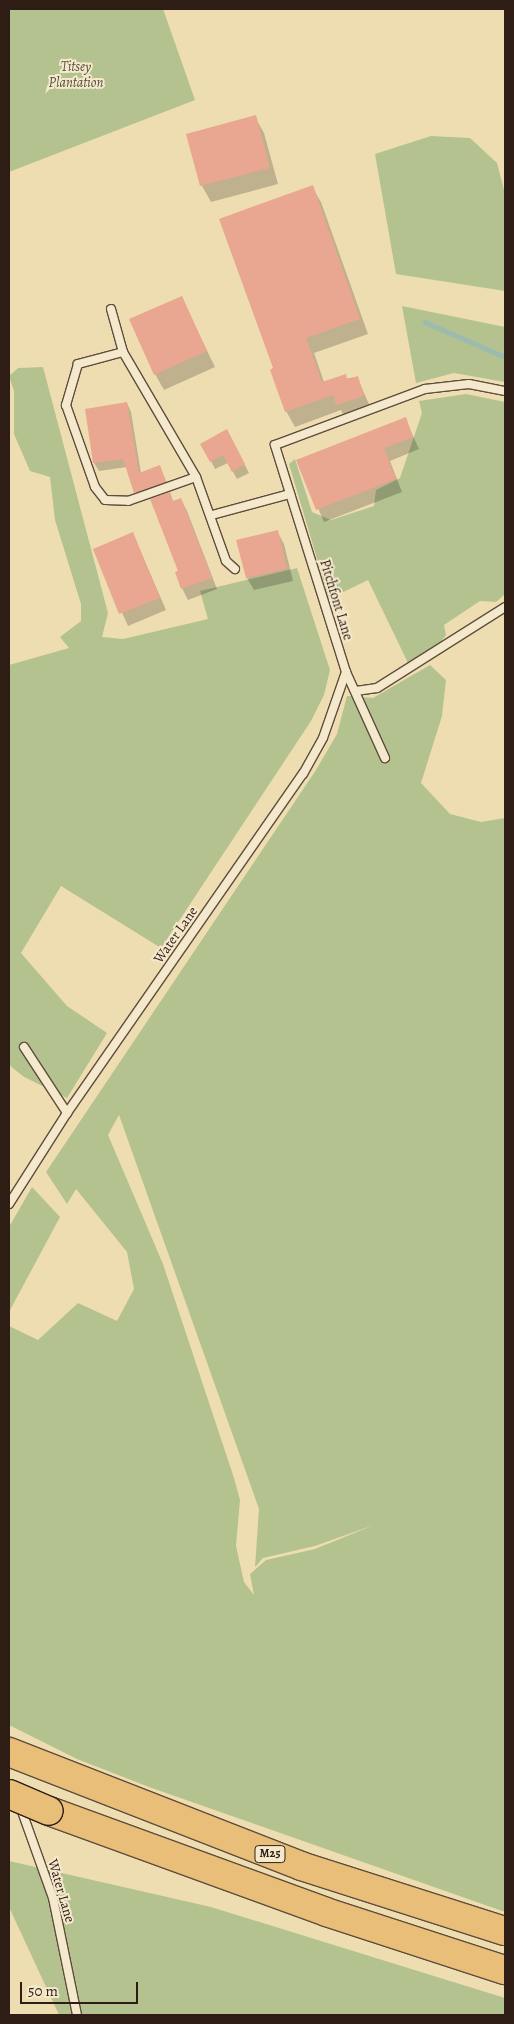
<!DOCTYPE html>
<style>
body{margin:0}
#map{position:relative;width:514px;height:2024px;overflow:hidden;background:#efddb2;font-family:Alegreya,serif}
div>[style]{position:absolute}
.green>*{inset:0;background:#b4c290}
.shadow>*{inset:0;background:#0003}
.stream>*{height:4.5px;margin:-2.25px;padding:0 2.25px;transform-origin:2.25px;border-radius:2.25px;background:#9abbae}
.building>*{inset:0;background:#e9a691}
.roads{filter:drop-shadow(1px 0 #5e4d3c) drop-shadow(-1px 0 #5e4d3c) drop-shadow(0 1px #5e4d3c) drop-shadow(0 -1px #5e4d3c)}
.lane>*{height:8px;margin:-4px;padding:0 4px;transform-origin:4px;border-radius:4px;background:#f5e9cd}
.highway>*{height:28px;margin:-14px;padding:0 14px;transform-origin:14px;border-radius:14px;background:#e8be79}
.bridges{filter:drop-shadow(1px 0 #2e1d15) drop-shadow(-1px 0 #2e1d15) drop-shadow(0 1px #2e1d15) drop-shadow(0 -1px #2e1d15)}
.highway-bridge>*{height:28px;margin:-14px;padding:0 14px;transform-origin:14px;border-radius:14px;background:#e8be79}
span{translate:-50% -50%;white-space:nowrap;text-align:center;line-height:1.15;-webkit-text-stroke:4px #f5e9cd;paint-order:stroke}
.shield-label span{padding:1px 4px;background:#f5e9cd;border:1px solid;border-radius:4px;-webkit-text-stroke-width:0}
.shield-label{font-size:12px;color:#2e1d15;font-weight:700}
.park-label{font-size:14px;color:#564f3a;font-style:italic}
.street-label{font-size:14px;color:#2e1d15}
.frame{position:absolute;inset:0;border:10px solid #2e1d15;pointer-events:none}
.scale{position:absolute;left:20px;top:1982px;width:118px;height:22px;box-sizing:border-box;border:2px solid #2e1d15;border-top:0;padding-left:6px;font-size:15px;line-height:18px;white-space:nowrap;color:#2e1d15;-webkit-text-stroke:4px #f5e9cd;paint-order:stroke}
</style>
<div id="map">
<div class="green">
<i style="clip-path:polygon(9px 9px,163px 9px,195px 100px,9px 172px)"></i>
<i style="clip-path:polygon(431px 136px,470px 138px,497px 163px,505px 194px,505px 291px,396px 274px,375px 154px)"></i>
<i style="clip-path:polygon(402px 306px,505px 327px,505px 382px,454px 373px,416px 383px)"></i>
<i style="clip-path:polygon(43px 367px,108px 613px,102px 637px,123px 639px,208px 619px,200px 591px,297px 568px,330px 670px,324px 695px,311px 721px,161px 948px,61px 886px,21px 953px,67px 1006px,107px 1033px,67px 1098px,24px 1077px,9px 1065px,9px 665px,69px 648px,60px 637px,81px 621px,81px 604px,55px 520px,50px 477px,30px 471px,14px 434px,14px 391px,9px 376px,18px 368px)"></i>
<i style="clip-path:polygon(466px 394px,505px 402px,505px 594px,496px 602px,480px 601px,444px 625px,446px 635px,440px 643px,408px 663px,368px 580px,329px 599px,289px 464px,295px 459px,312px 512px,331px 520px,374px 506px,376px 490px,400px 478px,422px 413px,419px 401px)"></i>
<i style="clip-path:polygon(evenodd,430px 665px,446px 680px,442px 716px,421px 783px,450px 814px,481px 822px,505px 818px,505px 1912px,149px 1787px,77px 1759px,9px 1725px,9px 1326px,38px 1340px,78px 1303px,117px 1321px,134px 1289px,127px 1252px,76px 1189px,67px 1204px,46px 1172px,316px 770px,337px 734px,347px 696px,373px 698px,430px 665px,119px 1115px,259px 1509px,255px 1567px,263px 1558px,315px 1546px,374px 1525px,315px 1549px,266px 1560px,250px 1574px,254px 1595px,244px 1582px,236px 1546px,240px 1500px,234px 1478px,163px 1264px,108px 1135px,119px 1115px)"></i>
<i style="clip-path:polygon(32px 1187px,60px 1217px,9px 1312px,9px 1227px)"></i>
<i style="clip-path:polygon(9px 1861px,211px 1907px,505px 1998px,505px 2015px,59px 2015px,9px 1907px)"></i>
</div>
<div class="shadow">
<i style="clip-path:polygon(255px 117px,264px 133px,278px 184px,211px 202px,202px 186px,188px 135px)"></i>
<i style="clip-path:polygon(312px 187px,321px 202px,368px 334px,314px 353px,324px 382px,357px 377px,372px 411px,346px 420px,341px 410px,295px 427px,286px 411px,274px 369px)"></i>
<i style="clip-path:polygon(181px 297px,215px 367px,164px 390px,155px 374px)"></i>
<i style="clip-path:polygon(127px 403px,131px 412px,141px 473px,160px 467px,170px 490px,140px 500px,127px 467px,99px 471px,94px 463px,86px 410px)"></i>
<i style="clip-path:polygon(405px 418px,419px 449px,390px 461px,402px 492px,324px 522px,298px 461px)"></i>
<i style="clip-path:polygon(231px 438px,249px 473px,237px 479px,228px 463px,215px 469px,211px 461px)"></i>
<i style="clip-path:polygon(169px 494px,174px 502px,181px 499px,187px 511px,217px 589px,188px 600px,182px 588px)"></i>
<i style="clip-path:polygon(277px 531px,284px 544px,293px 581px,254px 590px,247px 578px,238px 541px)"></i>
<i style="clip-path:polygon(133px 534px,166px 610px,128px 626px,94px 550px)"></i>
</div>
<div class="stream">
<i style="left:425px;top:322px;width:87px;rotate:23.6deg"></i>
</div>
<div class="building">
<i style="clip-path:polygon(256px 115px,270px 168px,200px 186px,186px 134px)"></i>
<i style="clip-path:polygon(313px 185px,360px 319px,306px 338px,322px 382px,346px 374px,347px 379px,358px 376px,364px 396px,336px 405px,333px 395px,285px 412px,270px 370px,273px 368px,219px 219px)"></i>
<i style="clip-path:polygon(182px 296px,207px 351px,154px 375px,129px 319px)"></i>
<i style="clip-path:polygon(127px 402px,139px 473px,160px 465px,166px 482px,134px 493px,123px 459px,93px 463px,85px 409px)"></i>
<i style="clip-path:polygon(406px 417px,413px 437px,384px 448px,396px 479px,316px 510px,296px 460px)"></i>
<i style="clip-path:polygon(227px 429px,245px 464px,232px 472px,223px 455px,210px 462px,200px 444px)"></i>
<i style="clip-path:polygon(170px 492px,173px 501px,181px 498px,212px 578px,181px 589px,175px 572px,178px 571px,150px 499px)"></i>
<i style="clip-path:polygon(278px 530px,287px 569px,246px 578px,236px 540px)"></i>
<i style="clip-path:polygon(133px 532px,160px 598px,119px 614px,93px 549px)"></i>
</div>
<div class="roads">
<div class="lane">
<i style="left:111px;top:309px;width:45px;rotate:74.4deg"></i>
<i style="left:123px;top:352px;width:145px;rotate:59.7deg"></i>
<i style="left:196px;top:477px;width:89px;rotate:70.3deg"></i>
<i style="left:226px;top:561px;width:12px;rotate:42deg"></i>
<i style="left:123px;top:352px;width:47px;rotate:165.1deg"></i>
<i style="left:78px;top:364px;width:43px;rotate:106.3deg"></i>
<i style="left:66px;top:405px;width:87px;rotate:70.5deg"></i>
<i style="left:95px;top:487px;width:16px;rotate:52deg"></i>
<i style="left:105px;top:500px;width:23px;rotate:2deg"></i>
<i style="left:128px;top:501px;width:72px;rotate:-19.4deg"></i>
<i style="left:212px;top:515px;width:81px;rotate:-15.1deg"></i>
<i style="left:356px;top:691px;width:21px;rotate:-8deg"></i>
<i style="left:377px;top:688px;width:151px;rotate:-32.3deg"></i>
<i style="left:385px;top:758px;width:94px;rotate:-114.4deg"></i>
<i style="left:346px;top:672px;width:238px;rotate:-107.4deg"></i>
<i style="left:275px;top:445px;width:160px;rotate:-20.5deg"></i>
<i style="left:425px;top:389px;width:44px;rotate:-6.5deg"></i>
<i style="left:469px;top:384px;width:37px;rotate:11deg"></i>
<i style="left:24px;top:1047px;width:79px;rotate:56.9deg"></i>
<i style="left:9px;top:1204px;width:108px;rotate:-57.5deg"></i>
<i style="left:67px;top:1113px;width:413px;rotate:-55.2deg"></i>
<i style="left:303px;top:774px;width:41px;rotate:-60.9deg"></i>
<i style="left:323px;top:738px;width:70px;rotate:-70.8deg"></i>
<i style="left:20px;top:1806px;width:98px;rotate:70.3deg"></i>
<i style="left:53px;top:1898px;width:119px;rotate:78.4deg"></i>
</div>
<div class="highway">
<i style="left:9px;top:1752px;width:313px;rotate:21.3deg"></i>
<i style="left:301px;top:1866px;width:214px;rotate:17.7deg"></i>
<i style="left:49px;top:1811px;width:295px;rotate:20deg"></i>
<i style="left:326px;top:1912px;width:188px;rotate:18deg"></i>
</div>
</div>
<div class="bridges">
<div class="highway-bridge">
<i style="left:9px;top:1794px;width:43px;rotate:23deg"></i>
</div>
</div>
<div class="shield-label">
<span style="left:270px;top:1854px">M25</span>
</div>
<div class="park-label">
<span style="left:76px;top:75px">Titsey<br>Plantation</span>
</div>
<div class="street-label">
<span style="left:336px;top:600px;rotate:73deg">Pitchfont Lane</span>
<span style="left:176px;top:935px;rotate:-55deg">Water Lane</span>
<span style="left:61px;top:1891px;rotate:74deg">Water Lane</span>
</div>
<div class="frame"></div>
<div class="scale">50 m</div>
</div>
